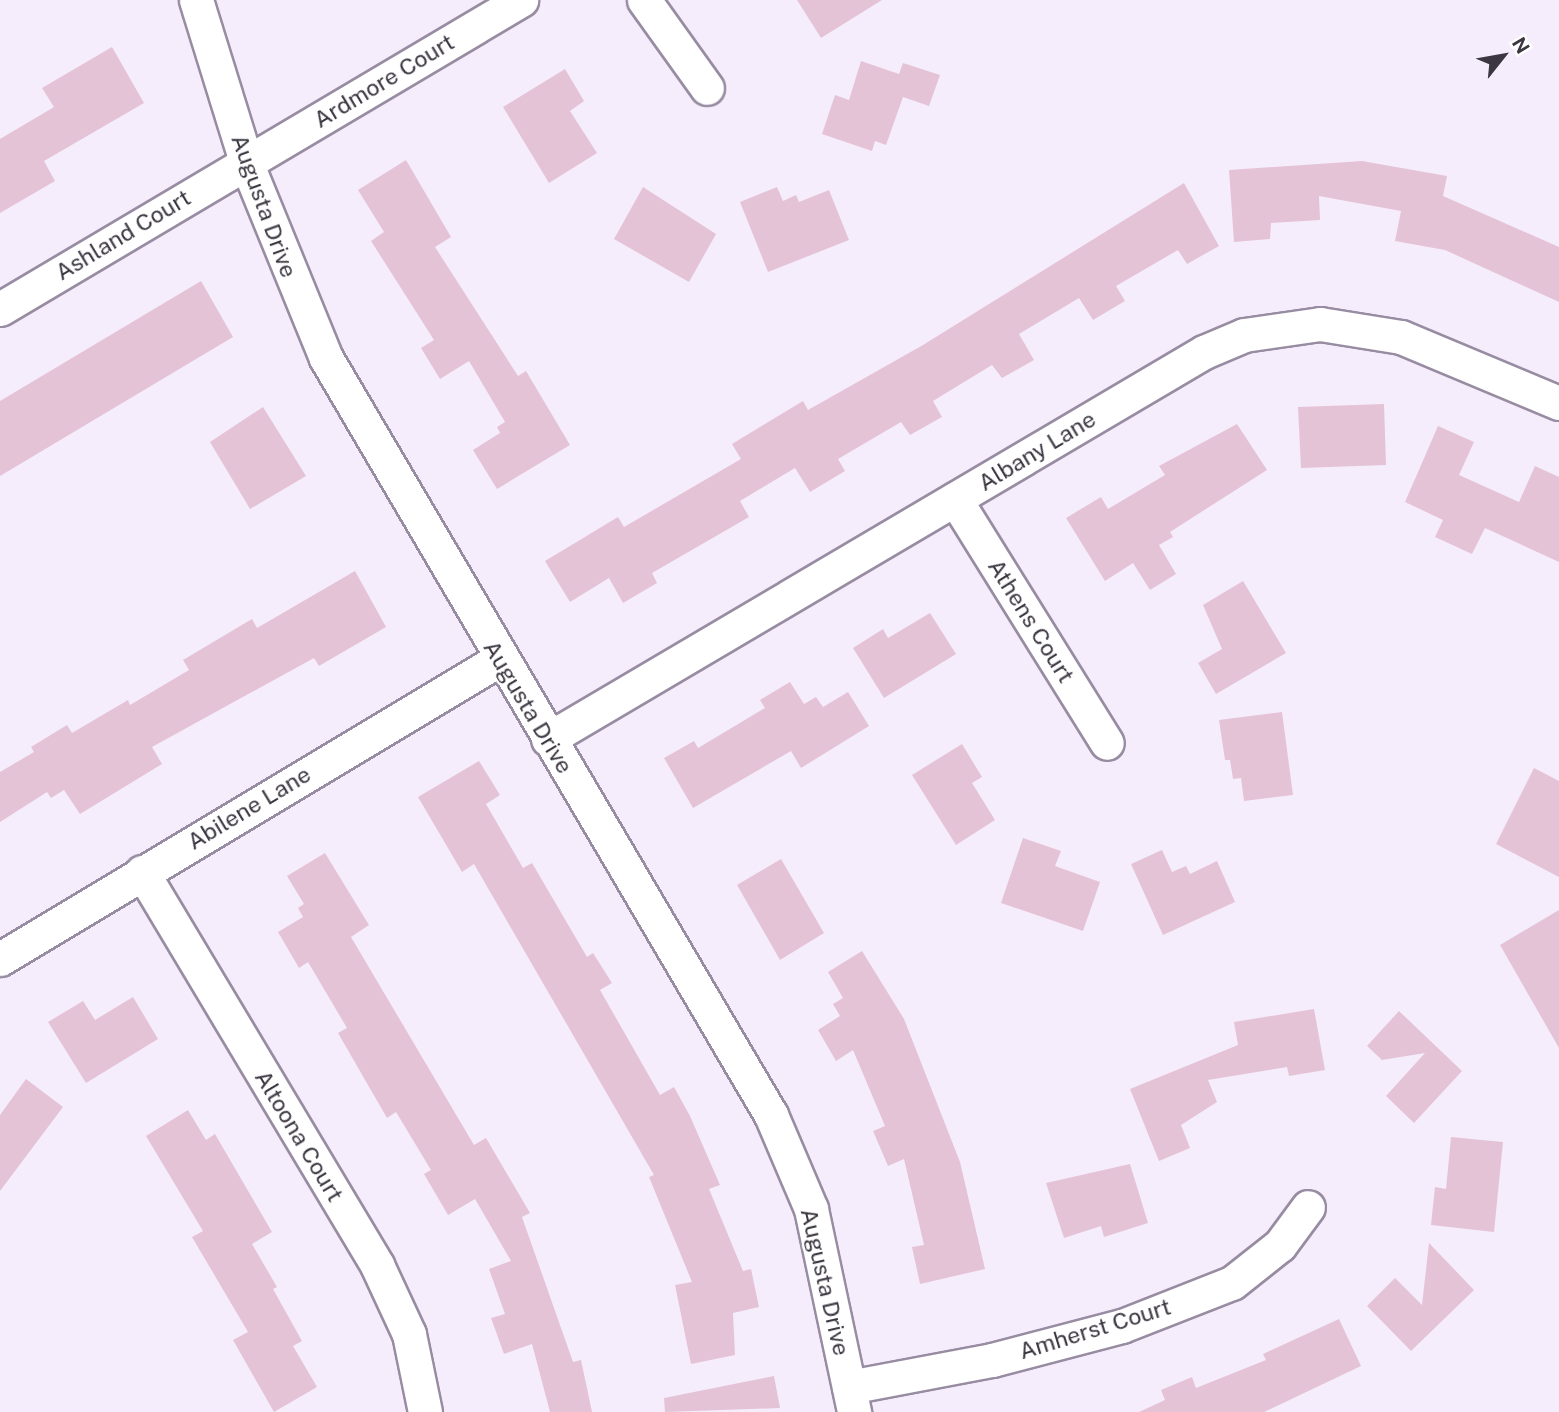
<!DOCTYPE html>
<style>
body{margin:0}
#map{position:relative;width:1559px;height:1412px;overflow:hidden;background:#f5edfc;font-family:"Public Sans",sans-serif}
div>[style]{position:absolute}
.building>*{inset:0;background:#e5c3d6}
.roads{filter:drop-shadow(2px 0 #988ca2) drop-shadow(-2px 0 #988ca2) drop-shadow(0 2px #988ca2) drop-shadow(0 -2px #988ca2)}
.minor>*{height:33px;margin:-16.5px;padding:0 16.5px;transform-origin:16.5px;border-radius:16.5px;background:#fff}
span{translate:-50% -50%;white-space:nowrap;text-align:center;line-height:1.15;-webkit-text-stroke:5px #fff;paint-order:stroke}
.street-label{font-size:23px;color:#3b3640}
.north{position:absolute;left:1468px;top:21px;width:70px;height:70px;-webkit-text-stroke:5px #fff;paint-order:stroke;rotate:59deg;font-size:19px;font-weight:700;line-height:28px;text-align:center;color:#3b3640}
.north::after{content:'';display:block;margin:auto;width:24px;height:32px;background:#3b3640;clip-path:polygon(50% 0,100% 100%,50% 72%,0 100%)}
</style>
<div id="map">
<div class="building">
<i style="clip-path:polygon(797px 0,882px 0,821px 38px)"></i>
<i style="clip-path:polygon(112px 47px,144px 103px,44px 161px,55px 181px,0 213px,0 139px,54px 107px,42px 88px)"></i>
<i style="clip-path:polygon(861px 61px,899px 74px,903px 63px,940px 75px,929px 106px,903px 97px,886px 145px,875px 141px,872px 151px,822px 134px,835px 95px,849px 100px)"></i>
<i style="clip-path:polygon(565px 69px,584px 101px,570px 111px,597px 153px,549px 183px,503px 107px)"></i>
<i style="clip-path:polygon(406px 160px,451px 237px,435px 247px,518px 376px,526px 371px,570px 445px,497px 489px,473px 450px,500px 433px,497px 427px,505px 422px,469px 361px,440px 379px,421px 348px,434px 340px,371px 241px,384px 232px,358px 190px)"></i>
<i style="clip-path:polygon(1362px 161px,1447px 176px,1443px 196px,1559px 247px,1559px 302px,1445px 250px,1395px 241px,1401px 211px,1319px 196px,1320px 220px,1271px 223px,1270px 239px,1234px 242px,1229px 170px)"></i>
<i style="clip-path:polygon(1184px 183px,1219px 246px,1187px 264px,1178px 250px,1116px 286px,1125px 301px,1093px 320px,1079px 298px,1019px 334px,1034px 360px,1002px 378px,992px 365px,933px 401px,942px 417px,910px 435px,901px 422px,838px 459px,845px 471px,810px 492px,795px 468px,740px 501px,749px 517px,652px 573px,657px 583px,623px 603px,609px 578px,570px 602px,545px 561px,618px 517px,624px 527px,741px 459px,732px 444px,803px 401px,808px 410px,923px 345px)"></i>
<i style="clip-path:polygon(643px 187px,716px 234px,689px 282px,614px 239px)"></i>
<i style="clip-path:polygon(777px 187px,783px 201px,796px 195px,799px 202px,829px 190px,849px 240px,768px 272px,740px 202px)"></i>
<i style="clip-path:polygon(201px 281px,233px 337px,0 476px,0 401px)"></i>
<i style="clip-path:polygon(1384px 404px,1386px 465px,1301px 468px,1298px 407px)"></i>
<i style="clip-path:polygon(263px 407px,306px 476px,250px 509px,210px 442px)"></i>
<i style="clip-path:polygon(1237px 424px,1267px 470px,1170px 532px,1173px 537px,1159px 545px,1176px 574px,1150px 590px,1133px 563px,1105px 581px,1066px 518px,1101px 497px,1108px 509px,1165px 475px,1159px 466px)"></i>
<i style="clip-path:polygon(1438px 426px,1474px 442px,1459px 475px,1519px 502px,1535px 466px,1559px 477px,1559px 562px,1485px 528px,1472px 554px,1435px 537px,1443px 520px,1405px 502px)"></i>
<i style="clip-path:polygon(355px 571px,386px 627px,319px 666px,314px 658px,152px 747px,162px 764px,80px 814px,64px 790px,51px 798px,47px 792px,0 822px,0 772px,34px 752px,31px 747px,67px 725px,72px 733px,128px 700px,130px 705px,189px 670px,183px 660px,252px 619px,257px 628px)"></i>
<i style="clip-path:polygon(1243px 581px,1286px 653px,1216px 694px,1198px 663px,1222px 649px,1203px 605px)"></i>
<i style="clip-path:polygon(930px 613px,956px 654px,884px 698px,853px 648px,883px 629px,888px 638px)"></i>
<i style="clip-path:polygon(790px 682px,804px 704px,816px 697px,823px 707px,848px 692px,869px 726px,801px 768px,791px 751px,693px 808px,664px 758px,694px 741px,698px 748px,765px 708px,760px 700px)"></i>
<i style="clip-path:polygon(1282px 712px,1293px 795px,1244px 801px,1241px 778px,1233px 779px,1230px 760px,1225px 760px,1219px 720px)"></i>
<i style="clip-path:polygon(962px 744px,982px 777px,972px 783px,995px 820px,956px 845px,912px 775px)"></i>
<i style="clip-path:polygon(479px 761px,500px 795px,486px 804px,523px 868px,532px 863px,587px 957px,593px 953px,612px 983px,600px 990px,660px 1095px,674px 1087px,690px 1116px,720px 1185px,709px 1189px,743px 1271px,751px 1269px,759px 1307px,733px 1313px,735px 1355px,691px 1364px,675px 1285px,692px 1282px,649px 1177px,654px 1175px,474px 864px,462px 872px,418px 797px)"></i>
<i style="clip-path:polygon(1534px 768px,1559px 781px,1559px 877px,1496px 844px)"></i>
<i style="clip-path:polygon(1023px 838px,1061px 851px,1055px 866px,1100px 882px,1083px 931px,1001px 903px)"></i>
<i style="clip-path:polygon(1162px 850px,1172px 872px,1186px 866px,1190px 874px,1217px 861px,1235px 902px,1163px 935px,1131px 864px)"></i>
<i style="clip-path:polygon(325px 853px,369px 925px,351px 937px,474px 1145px,486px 1138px,530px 1213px,522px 1217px,573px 1362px,581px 1360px,592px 1412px,550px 1412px,532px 1344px,504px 1354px,491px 1318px,505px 1314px,489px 1269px,511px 1261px,475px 1199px,448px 1215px,424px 1174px,431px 1170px,396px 1112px,387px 1118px,338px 1033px,347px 1028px,308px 962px,299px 968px,278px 932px,303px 917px,298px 908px,304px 904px,287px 876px)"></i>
<i style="clip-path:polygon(781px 859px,824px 933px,780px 960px,737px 885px)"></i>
<i style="clip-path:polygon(1559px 910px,1559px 1048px,1500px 945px)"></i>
<i style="clip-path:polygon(862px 951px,904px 1019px,960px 1162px,985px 1269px,920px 1284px,912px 1247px,924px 1245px,904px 1159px,888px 1166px,873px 1131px,885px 1126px,853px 1050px,836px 1061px,818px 1030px,840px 1016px,833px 1004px,843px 998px,828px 972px)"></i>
<i style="clip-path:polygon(133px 997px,158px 1039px,86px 1083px,48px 1022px,83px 1001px,95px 1020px)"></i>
<i style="clip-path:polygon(1314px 1009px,1325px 1070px,1289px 1076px,1287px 1067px,1208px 1080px,1217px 1102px,1181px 1125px,1190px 1148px,1159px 1161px,1130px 1089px,1238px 1045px,1234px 1022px)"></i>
<i style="clip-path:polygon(1399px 1011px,1462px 1071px,1414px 1123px,1386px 1096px,1425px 1053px,1382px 1060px,1367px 1046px)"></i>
<i style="clip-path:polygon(26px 1079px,63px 1107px,0 1191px,0 1115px)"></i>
<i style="clip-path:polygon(188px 1110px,206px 1140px,215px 1134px,272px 1232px,252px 1244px,277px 1287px,273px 1289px,302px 1341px,293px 1346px,317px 1387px,274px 1412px,233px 1340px,248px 1332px,192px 1237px,203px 1231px,146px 1136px)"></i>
<i style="clip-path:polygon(1451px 1137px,1503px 1142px,1494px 1232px,1431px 1225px,1435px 1187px,1446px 1189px)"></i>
<i style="clip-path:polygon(1130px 1164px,1148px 1223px,1104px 1237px,1101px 1226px,1064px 1238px,1046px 1183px)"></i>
<i style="clip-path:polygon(1429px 1243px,1474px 1290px,1411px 1351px,1367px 1306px,1395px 1278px,1422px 1305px)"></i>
<i style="clip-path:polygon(1339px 1319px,1361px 1366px,1264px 1412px,1139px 1412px,1165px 1400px,1161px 1390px,1192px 1377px,1196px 1388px,1266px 1360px,1263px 1354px)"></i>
<i style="clip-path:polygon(774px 1376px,780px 1408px,665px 1412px,664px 1398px)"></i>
</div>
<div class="roads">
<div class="minor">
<i style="left:196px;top:0;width:170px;rotate:72.8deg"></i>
<i style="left:246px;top:162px;width:212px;rotate:67.8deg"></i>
<i style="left:326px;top:358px;width:878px;rotate:59.55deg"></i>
<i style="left:771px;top:1115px;width:102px;rotate:66.9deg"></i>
<i style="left:811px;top:1209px;width:208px;rotate:78deg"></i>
<i style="left:644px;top:0;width:108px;rotate:54.4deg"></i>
<i style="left:0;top:309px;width:606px;rotate:-30.67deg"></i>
<i style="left:955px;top:499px;width:287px;rotate:58.1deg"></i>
<i style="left:548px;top:739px;width:762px;rotate:-30.54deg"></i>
<i style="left:1204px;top:352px;width:43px;rotate:-23deg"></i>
<i style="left:1244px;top:335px;width:77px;rotate:-8.2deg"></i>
<i style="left:1320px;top:324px;width:82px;rotate:9.1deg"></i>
<i style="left:1401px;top:337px;width:171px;rotate:22.7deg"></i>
<i style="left:142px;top:872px;width:458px;rotate:59.1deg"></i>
<i style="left:377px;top:1265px;width:76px;rotate:65.1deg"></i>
<i style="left:409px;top:1334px;width:80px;rotate:78.4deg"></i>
<i style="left:0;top:959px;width:583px;rotate:-30.96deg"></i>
<i style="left:849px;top:1387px;width:146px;rotate:-10.7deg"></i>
<i style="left:992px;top:1360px;width:134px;rotate:-14.7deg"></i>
<i style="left:1122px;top:1326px;width:118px;rotate:-21.4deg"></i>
<i style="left:1232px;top:1283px;width:61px;rotate:-38.4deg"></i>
<i style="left:1280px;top:1245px;width:47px;rotate:-53.6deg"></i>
</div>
</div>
<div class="street-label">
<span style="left:384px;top:81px;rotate:-31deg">Ardmore Court</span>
<span style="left:264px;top:206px;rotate:70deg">Augusta Drive</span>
<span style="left:123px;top:235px;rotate:-31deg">Ashland Court</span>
<span style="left:1037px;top:451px;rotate:-31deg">Albany Lane</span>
<span style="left:1031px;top:621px;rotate:58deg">Athens Court</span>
<span style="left:528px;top:707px;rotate:59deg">Augusta Drive</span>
<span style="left:249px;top:808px;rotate:-31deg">Abilene Lane</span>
<span style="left:299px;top:1136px;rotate:59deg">Altoona Court</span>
<span style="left:825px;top:1282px;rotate:77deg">Augusta Drive</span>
<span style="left:1095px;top:1329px;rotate:-17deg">Amherst Court</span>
</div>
<div class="north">N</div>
</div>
